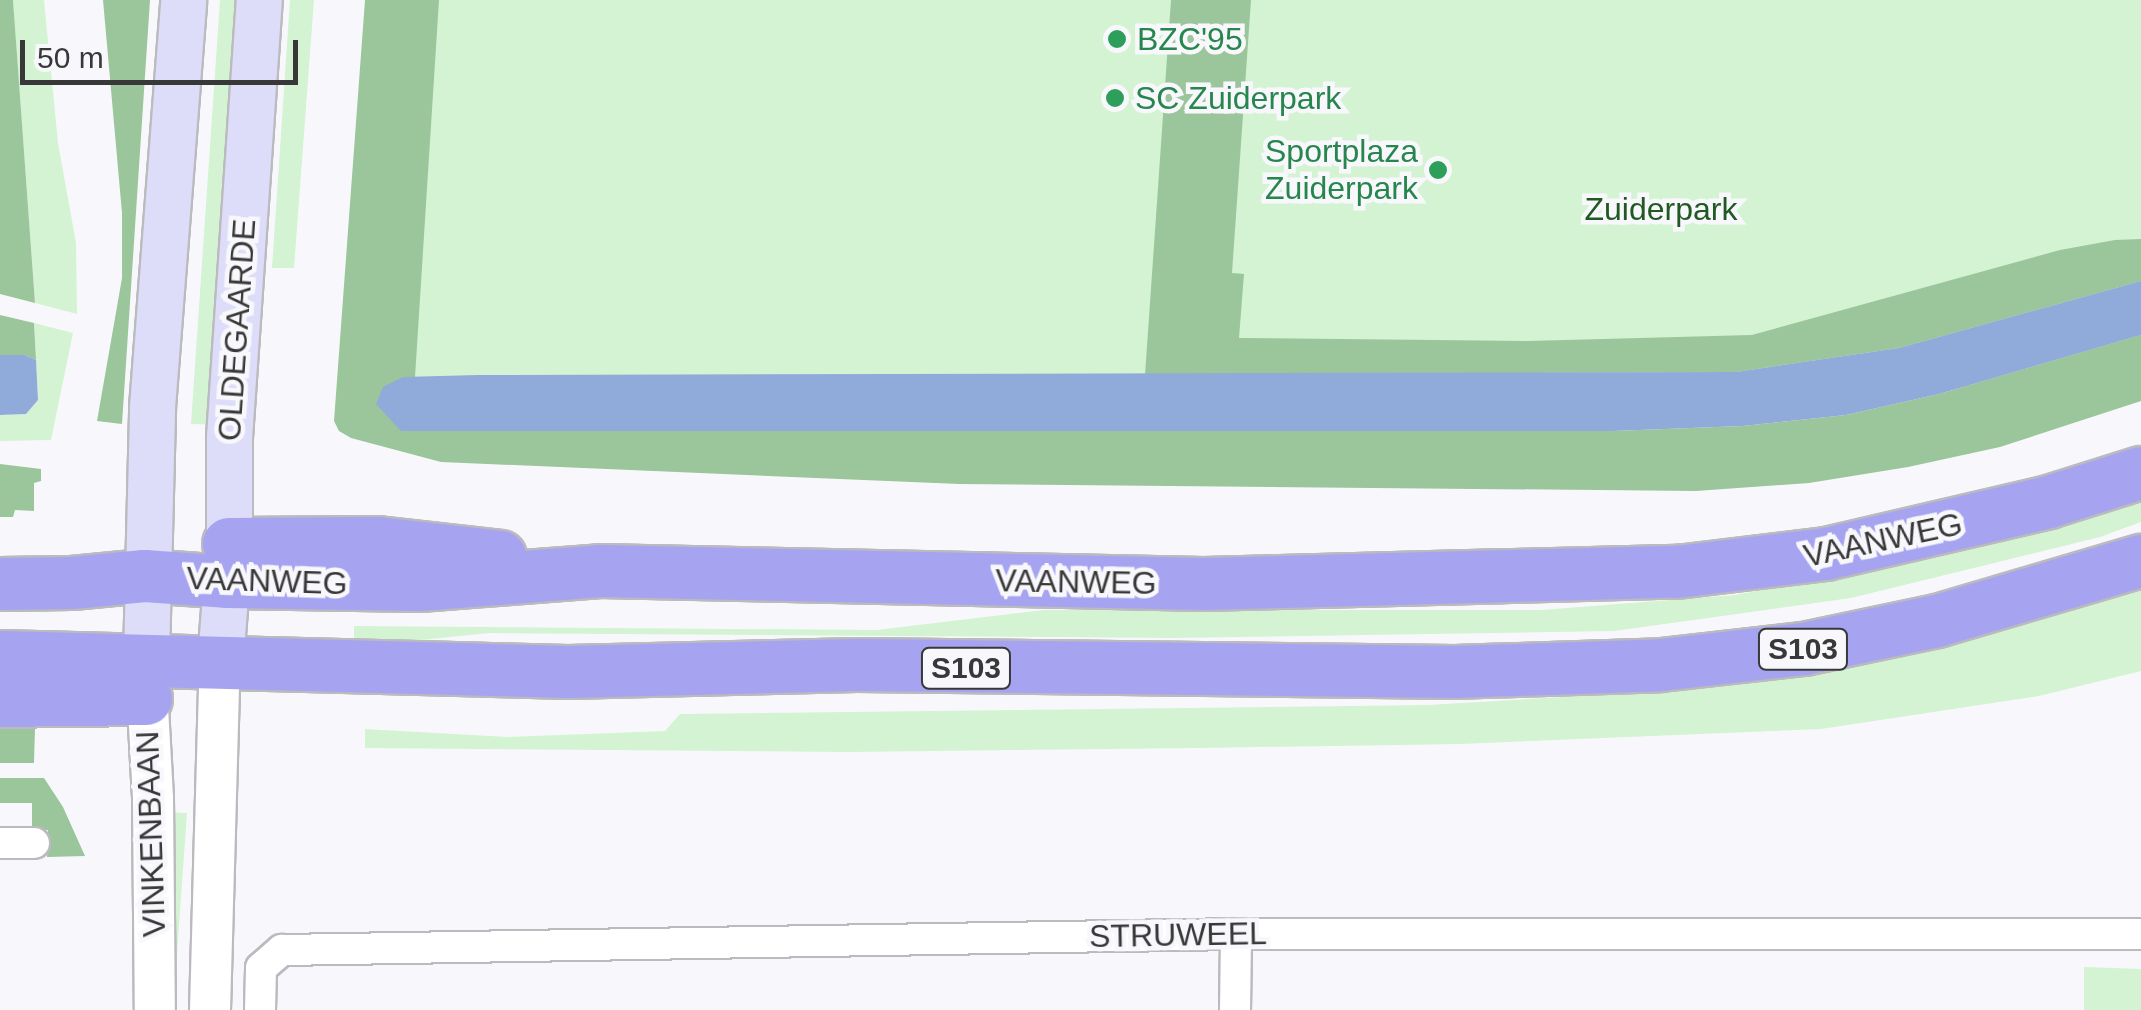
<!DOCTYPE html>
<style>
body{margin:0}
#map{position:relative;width:2141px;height:1010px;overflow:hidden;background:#f8f8fc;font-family:Helvetica,sans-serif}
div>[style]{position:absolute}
.green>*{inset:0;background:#d3f3d2}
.forest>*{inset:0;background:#9bc59a}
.water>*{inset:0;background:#90aad9}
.roads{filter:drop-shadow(2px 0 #bbbabe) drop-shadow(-2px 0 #bbbabe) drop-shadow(0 2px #bbbabe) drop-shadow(0 -2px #bbbabe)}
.minor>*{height:30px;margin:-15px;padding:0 15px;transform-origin:15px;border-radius:15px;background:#fff}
.tertiary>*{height:40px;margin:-20px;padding:0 20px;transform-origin:20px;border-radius:20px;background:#fff}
.secondary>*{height:45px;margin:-22.5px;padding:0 22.5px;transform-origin:22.5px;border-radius:22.5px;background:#deddf9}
.trunk>*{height:52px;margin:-26px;padding:0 26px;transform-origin:26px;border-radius:26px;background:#a6a4f0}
.dots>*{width:28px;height:28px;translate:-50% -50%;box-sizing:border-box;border:5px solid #f8f8fc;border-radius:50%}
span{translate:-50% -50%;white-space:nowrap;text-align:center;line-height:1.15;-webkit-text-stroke:9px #f8f8fc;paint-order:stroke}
.shield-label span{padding:2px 8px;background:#f8f8fc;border:2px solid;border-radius:8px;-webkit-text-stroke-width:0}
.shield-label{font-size:30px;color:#383839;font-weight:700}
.leisure-label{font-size:32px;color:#27864d}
.left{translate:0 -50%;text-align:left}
.right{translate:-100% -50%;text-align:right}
.park-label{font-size:32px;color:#205922}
.street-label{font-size:32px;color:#383839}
.scale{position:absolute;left:20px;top:40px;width:278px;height:45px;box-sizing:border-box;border:5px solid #383839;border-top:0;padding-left:12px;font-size:30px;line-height:35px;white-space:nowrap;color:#383839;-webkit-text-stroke:8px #f8f8fc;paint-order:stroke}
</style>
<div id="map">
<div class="green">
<i style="clip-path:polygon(13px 0,44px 0,58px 143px,76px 243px,77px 314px,35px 303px)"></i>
<i style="clip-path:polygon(220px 0,246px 0,226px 425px,191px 424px)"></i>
<i style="clip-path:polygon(290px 0,314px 0,294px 268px,272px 268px)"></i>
<i style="clip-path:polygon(388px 0,2141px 0,2141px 384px,355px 417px)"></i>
<i style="clip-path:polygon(34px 323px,73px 333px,51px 440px,0 441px,0 415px,26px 414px,38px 400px)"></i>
<i style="clip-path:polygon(2141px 499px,2141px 522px,2100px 537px,1851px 598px,1614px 631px,1173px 638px,489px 633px,354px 647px,354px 626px,877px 630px,1044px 610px,1541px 610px,1735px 595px,1934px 558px)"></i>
<i style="clip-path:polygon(2141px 591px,2141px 671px,2039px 696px,1821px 729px,1460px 744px,1198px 748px,849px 752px,365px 748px,365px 729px,508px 737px,665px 731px,680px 714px,1428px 705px,1664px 691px,1975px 635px)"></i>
<i style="clip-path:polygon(168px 812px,187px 813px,173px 1010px)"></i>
<i style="clip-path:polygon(2084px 967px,2141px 969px,2141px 1010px,2084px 1010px)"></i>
</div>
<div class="forest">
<i style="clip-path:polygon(0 0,13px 0,35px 303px,0 294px)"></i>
<i style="clip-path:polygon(103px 0,150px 0,122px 424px,97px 421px,122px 278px,122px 213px)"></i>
<i style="clip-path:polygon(365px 0,439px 0,415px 377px,403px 377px,401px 431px,1613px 431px,1743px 426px,1846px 415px,1939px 394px,2141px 335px,2141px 401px,2000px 447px,1908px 467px,1809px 483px,1696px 491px,959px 484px,441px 462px,351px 438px,339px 431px,334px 421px)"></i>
<i style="clip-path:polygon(1171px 0,1251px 0,1232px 273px,1244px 274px,1239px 338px,1528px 341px,1752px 335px,2060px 250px,2115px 240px,2141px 239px,2141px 281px,1899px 348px,1736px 372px,1145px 375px)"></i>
<i style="clip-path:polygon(0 315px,34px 323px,36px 360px,25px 355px,0 355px)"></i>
<i style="clip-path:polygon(0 464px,41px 469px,41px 481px,34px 483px,34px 511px,15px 510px,13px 517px,0 517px)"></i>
<i style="clip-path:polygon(0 728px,35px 728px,34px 763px,0 763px)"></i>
<i style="clip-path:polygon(0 778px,44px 778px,63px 807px,85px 856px,47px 857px,48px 830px,32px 830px,32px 803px,0 803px)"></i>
</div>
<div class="water">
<i style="clip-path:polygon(2141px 281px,2141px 335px,1939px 394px,1846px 415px,1743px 426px,1613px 431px,401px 431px,376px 404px,383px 387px,403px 377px,478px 375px,1736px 372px,1899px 348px)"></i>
<i style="clip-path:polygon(0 355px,25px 355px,36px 360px,38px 400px,26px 414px,0 415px)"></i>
</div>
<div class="roads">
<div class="minor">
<i style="left:0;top:843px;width:34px"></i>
<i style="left:260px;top:1010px;width:42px;rotate:-88.6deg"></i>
<i style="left:261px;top:968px;width:28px;rotate:-41deg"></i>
<i style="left:282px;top:950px;width:954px;rotate:-0.96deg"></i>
<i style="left:1236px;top:934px;width:905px"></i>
<i style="left:1235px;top:1010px;width:76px;rotate:-89.2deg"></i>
</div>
<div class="tertiary">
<i style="left:146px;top:672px;width:127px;rotate:86.8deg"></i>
<i style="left:153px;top:799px;width:211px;rotate:89.5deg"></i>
<i style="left:210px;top:1010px;width:349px;rotate:-88.4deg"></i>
</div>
<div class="secondary">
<i style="left:146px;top:658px;width:251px;rotate:-88.6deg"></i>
<i style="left:152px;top:407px;width:408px;rotate:-85.6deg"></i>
<i style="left:220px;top:661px;width:117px;rotate:-85.6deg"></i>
<i style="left:229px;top:544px;width:107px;rotate:-90deg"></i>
<i style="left:229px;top:437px;width:438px;rotate:-86.1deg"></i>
</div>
<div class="trunk">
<i style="left:229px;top:544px;width:149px;rotate:-0.4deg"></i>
<i style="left:378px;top:543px;width:123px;rotate:6.5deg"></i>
<i style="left:0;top:584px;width:72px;rotate:-0.8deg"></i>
<i style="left:72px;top:583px;width:73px;rotate:-5.5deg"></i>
<i style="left:145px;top:576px;width:81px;rotate:4.2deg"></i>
<i style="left:226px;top:582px;width:194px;rotate:0.9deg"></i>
<i style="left:420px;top:585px;width:181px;rotate:-4.4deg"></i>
<i style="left:600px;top:571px;width:604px;rotate:1.23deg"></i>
<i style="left:1204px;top:584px;width:473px;rotate:-1.5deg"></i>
<i style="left:1677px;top:572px;width:150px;rotate:-6.9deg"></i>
<i style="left:1826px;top:554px;width:229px;rotate:-13.1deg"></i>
<i style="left:2049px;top:502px;width:96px;rotate:-17.5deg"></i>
<i style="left:0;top:657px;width:568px;rotate:1.51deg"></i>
<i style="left:568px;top:672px;width:289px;rotate:-1.4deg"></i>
<i style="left:857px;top:665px;width:598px;rotate:0.67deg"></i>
<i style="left:1455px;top:672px;width:206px;rotate:-1.9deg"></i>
<i style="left:1661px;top:665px;width:144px;rotate:-6.4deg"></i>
<i style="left:1804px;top:649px;width:136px;rotate:-11.9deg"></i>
<i style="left:1937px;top:621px;width:213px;rotate:-16.4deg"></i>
<i style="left:0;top:701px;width:146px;rotate:-0.8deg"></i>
</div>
</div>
<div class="dots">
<i style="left:1117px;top:39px;background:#2e9e5b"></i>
<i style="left:1115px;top:98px;background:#2e9e5b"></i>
<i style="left:1438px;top:170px;background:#2e9e5b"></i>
</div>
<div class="shield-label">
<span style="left:1803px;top:649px">S103</span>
<span style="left:966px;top:668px">S103</span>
</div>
<div class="leisure-label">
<span class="left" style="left:1137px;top:39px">BZC'95</span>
<span class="left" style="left:1135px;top:98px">SC Zuiderpark</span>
<span class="right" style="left:1418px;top:170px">Sportplaza<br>Zuiderpark</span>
</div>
<div class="park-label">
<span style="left:1661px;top:209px">Zuiderpark</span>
</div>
<div class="street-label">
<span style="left:237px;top:330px;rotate:-86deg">OLDEGAARDE</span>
<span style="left:1883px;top:540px;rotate:-12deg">VAANWEG</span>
<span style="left:267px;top:581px;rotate:2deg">VAANWEG</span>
<span style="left:1076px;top:582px;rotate:1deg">VAANWEG</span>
<span style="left:151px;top:834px;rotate:-92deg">VINKENBAAN</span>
<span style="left:1178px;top:935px;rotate:-1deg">STRUWEEL</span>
</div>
<div class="scale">50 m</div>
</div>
